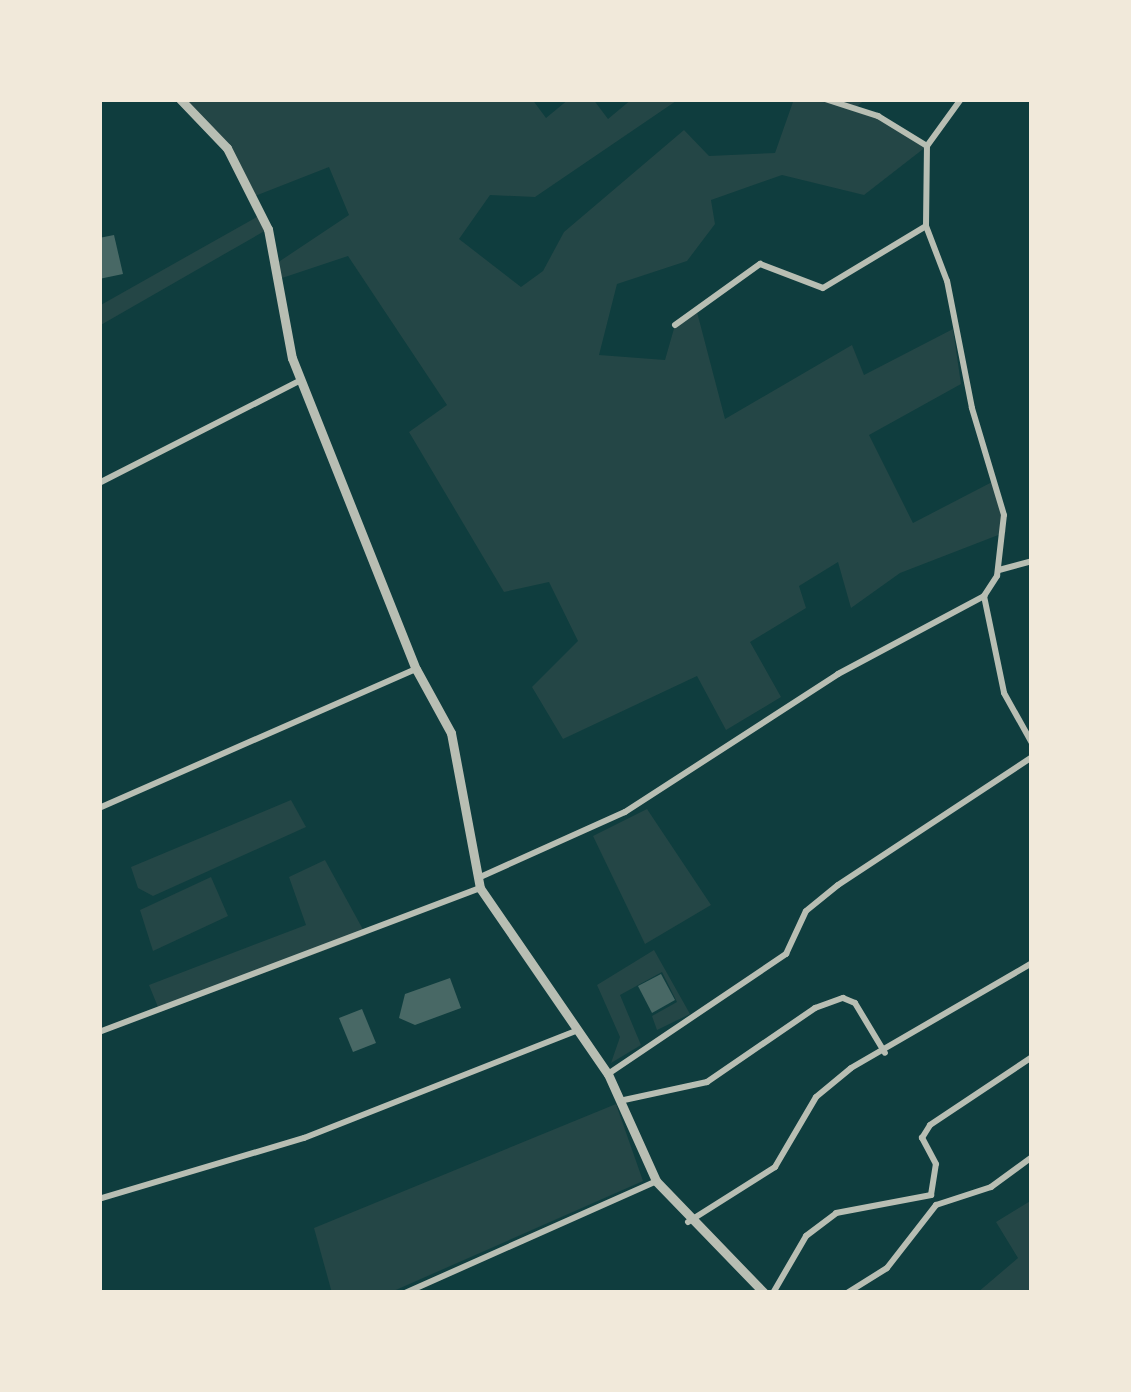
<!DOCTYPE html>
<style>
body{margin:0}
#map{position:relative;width:1131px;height:1392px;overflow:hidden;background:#0f3d3e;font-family:"Titillium Web",sans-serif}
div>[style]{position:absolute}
.green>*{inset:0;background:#244646}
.building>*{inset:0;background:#486865}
.minor>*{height:6px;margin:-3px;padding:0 3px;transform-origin:3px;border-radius:3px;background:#b8beb3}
.tertiary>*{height:9px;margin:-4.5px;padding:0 4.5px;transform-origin:4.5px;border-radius:4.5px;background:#b8beb3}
span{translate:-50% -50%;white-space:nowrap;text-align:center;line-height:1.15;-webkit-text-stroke:9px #f1e9da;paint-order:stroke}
.frame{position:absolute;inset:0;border:102px solid #f1e9da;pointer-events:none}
</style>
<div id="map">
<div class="green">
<i style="clip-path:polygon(179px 99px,532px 99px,546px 118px,569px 99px,593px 99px,608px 119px,632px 99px,679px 99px,535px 197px,490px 195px,459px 239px,521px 287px,543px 271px,564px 232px,684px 130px,709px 156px,775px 153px,794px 99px,866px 99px,856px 107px,927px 146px,864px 195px,782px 175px,711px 200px,715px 224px,687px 261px,617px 284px,599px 355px,665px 360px,675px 325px,697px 312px,725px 419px,852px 345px,864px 375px,953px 329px,961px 384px,869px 435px,913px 523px,994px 481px,1006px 532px,900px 573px,851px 608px,838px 562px,799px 586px,806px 608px,750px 642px,781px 697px,726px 730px,697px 676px,563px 739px,532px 687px,578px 641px,549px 582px,504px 592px,409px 432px,447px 405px,348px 256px,276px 280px,274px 265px,349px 215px,329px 167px,255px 196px,216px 132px)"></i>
<i style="clip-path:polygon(262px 214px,268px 229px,99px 326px,99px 306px)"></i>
<i style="clip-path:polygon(291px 800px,306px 827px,153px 896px,138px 888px,131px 867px)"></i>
<i style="clip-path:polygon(647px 809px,711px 905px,645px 944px,593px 836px)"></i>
<i style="clip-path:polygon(325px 860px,366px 935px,160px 1012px,149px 985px,306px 925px,289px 877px)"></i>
<i style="clip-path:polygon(211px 877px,228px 916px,153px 951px,140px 910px)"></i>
<i style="clip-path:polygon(654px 950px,690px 1014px,657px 1030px,652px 1016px,677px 1002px,662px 972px,620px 995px,641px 1045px,611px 1063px,620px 1037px,597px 985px)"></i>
<i style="clip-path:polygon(616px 1104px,643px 1181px,389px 1293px,332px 1293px,314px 1228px)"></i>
<i style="clip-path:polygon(1032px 1200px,1032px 1293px,977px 1293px,1018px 1258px,996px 1222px)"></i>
</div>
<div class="building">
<i style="clip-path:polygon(114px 235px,123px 274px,99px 279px,99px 238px)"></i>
<i style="clip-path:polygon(661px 974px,675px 1000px,652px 1013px,638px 986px)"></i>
<i style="clip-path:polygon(450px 978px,461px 1008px,415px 1025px,399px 1018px,405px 994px)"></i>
<i style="clip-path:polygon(362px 1009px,376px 1043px,353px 1052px,339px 1018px)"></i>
</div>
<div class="minor">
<i style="left:825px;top:99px;width:56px;rotate:17.8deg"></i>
<i style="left:878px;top:116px;width:57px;rotate:31.5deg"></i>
<i style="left:675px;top:325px;width:105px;rotate:-35.7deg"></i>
<i style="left:760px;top:264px;width:67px;rotate:20.9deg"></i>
<i style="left:823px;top:288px;width:120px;rotate:-31deg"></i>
<i style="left:99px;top:483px;width:227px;rotate:-27deg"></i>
<i style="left:999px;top:570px;width:34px;rotate:-15deg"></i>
<i style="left:984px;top:596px;width:99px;rotate:78.3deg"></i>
<i style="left:1004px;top:693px;width:57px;rotate:60.8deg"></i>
<i style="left:99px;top:808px;width:346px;rotate:-23.7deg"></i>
<i style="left:478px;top:878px;width:161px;rotate:-24.2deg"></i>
<i style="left:625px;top:812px;width:254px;rotate:-32.9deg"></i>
<i style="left:838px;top:674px;width:166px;rotate:-28.1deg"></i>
<i style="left:984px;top:596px;width:24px;rotate:-57deg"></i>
<i style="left:997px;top:576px;width:61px;rotate:-83.5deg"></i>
<i style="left:1004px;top:515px;width:112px;rotate:-106.7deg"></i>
<i style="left:972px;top:408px;width:129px;rotate:-101.1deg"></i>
<i style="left:947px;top:281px;width:59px;rotate:-110.9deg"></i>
<i style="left:926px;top:226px;width:80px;rotate:-89.3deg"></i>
<i style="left:927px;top:146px;width:58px;rotate:-54.1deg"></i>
<i style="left:99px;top:1032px;width:407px;rotate:-20.7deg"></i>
<i style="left:608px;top:1074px;width:215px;rotate:-34deg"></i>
<i style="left:786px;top:954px;width:47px;rotate:-65.1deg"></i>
<i style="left:806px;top:911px;width:41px;rotate:-39.1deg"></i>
<i style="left:838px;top:885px;width:232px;rotate:-33.4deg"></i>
<i style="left:624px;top:1100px;width:85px;rotate:-12.2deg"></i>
<i style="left:707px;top:1082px;width:131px;rotate:-34.4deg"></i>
<i style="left:815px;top:1008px;width:30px;rotate:-20deg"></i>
<i style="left:843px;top:998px;width:13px;rotate:23deg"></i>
<i style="left:855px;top:1003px;width:58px;rotate:59deg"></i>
<i style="left:99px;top:1199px;width:214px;rotate:-16.6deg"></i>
<i style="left:304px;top:1138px;width:292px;rotate:-21.5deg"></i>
<i style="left:688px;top:1222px;width:103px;rotate:-32.3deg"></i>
<i style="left:775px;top:1167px;width:81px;rotate:-59.6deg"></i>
<i style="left:816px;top:1097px;width:45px;rotate:-39.6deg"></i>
<i style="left:851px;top:1068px;width:209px;rotate:-30.1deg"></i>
<i style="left:405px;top:1293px;width:275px;rotate:-24deg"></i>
<i style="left:773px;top:1293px;width:66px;rotate:-59.9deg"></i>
<i style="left:806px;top:1236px;width:38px;rotate:-37deg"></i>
<i style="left:836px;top:1213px;width:97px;rotate:-10.7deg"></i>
<i style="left:931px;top:1195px;width:31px;rotate:-81deg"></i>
<i style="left:936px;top:1164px;width:30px;rotate:-118deg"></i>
<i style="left:922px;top:1138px;width:15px;rotate:-58deg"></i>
<i style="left:930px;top:1125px;width:123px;rotate:-33.7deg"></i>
<i style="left:847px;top:1293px;width:47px;rotate:-32deg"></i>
<i style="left:887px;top:1268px;width:80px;rotate:-52.1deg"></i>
<i style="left:936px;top:1205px;width:58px;rotate:-18.1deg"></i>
<i style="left:991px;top:1187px;width:51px;rotate:-36.2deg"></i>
</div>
<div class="tertiary">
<i style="left:180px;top:99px;width:68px;rotate:46.2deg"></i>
<i style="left:227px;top:148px;width:91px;rotate:63.2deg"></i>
<i style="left:268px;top:229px;width:131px;rotate:79.5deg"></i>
<i style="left:292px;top:358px;width:335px;rotate:68.3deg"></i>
<i style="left:416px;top:669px;width:73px;rotate:61.3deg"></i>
<i style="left:451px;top:733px;width:158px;rotate:79.4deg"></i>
<i style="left:480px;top:888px;width:226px;rotate:55.5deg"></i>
<i style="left:608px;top:1074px;width:117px;rotate:65.8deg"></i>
<i style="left:656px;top:1181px;width:156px;rotate:46deg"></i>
</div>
<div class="frame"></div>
</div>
